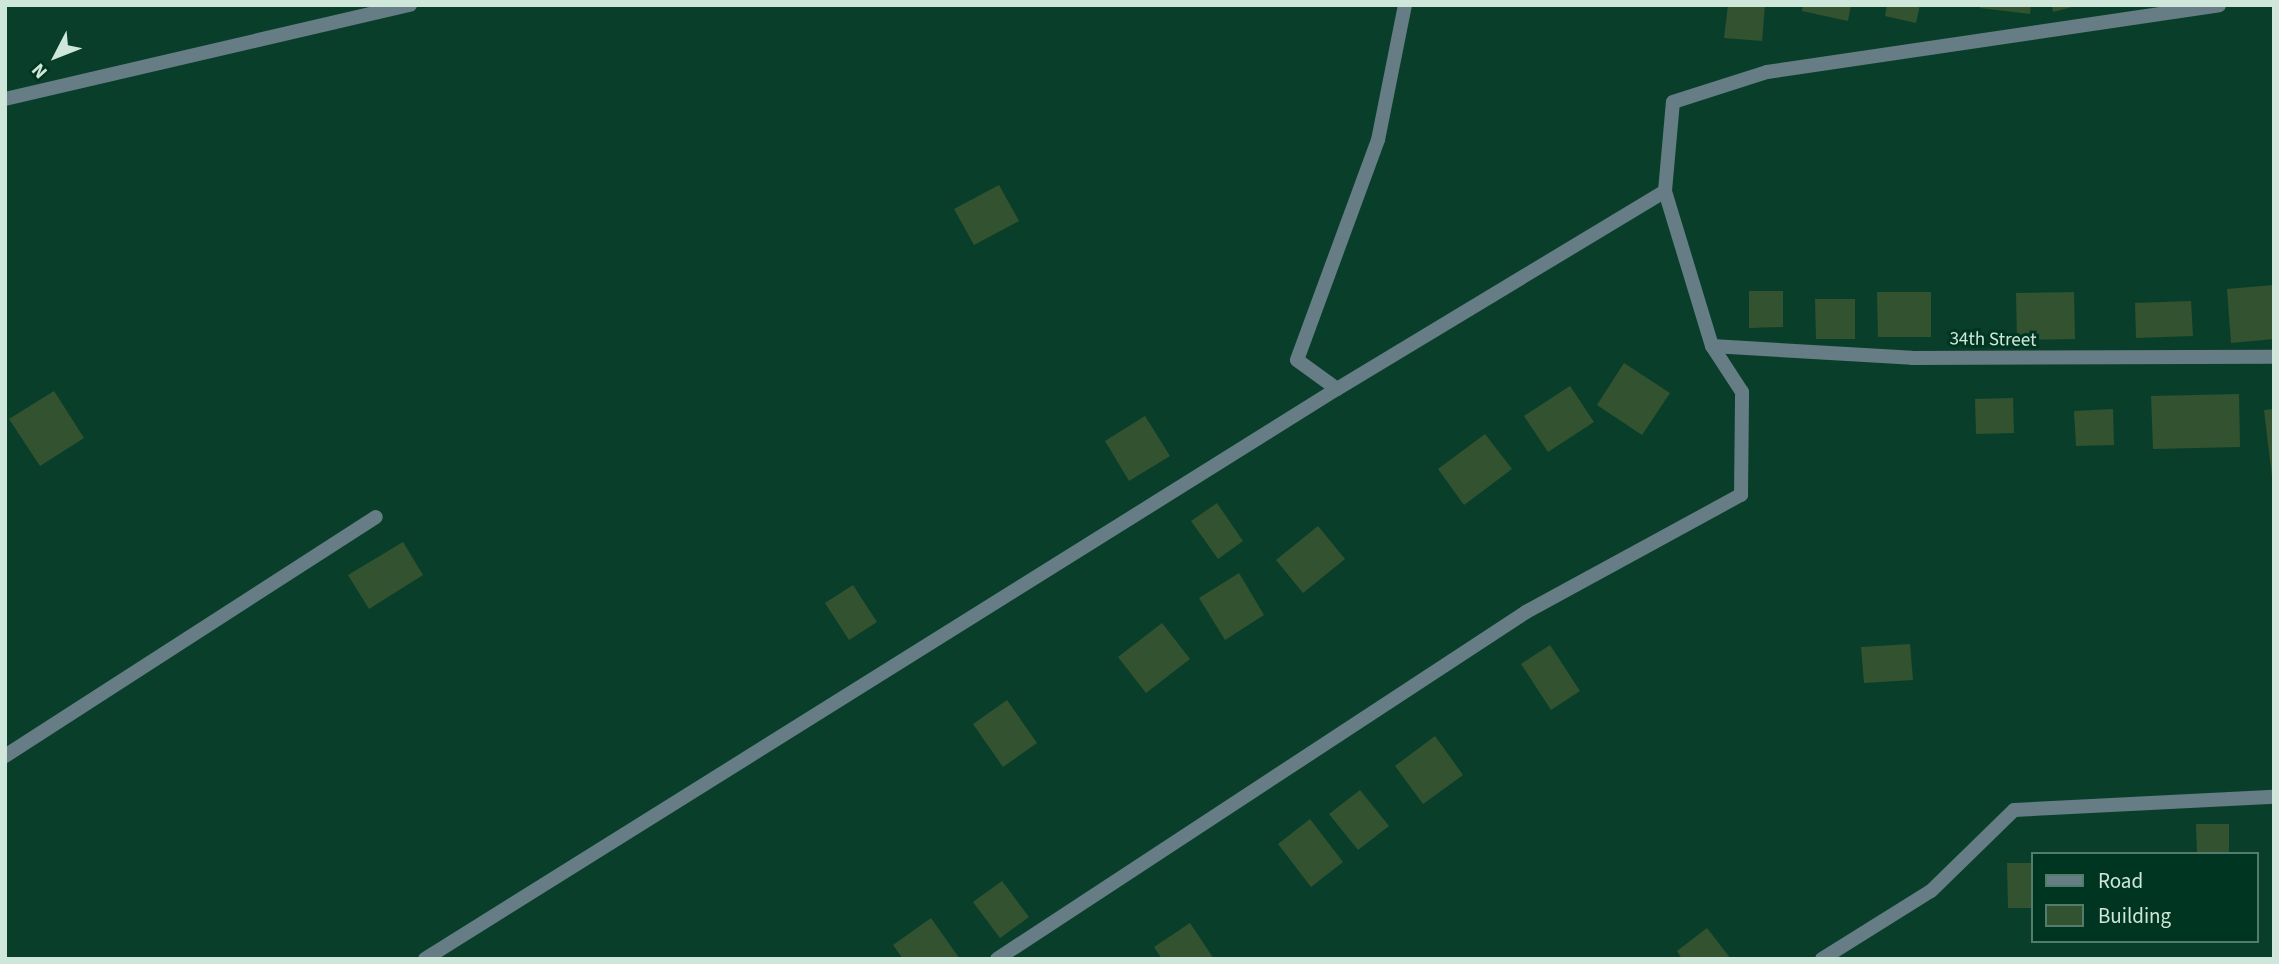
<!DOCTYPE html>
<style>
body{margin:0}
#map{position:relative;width:2279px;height:964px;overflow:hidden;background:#093f2a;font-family:"Source Sans 3",sans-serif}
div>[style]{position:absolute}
.building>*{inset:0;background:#335230}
.street>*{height:14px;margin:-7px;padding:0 7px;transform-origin:7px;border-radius:7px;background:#667d85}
span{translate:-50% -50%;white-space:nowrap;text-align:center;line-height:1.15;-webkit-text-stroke:6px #003521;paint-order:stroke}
.street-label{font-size:19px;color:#cee7da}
.frame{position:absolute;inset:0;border:7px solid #cee7da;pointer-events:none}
.legend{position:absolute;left:2031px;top:852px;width:228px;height:91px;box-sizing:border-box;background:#003521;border:2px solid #527c6b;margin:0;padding:9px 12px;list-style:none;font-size:21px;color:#cee7da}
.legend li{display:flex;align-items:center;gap:14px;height:35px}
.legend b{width:35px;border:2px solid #527c6b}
.north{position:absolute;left:21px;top:21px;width:70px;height:70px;-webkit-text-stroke:5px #003521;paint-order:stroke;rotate:228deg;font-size:19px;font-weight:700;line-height:28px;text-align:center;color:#cee7da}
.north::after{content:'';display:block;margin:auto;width:24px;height:32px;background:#cee7da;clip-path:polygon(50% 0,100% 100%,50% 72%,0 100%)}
</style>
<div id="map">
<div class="building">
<i style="clip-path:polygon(1728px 5px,1765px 5px,1762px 41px,1724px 38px)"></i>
<i style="clip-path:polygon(1803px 5px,1851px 5px,1848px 21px,1802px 11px)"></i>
<i style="clip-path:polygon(1887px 5px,1920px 5px,1916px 23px,1885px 16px)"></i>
<i style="clip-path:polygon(1981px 5px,2031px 5px,2030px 14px,1980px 8px)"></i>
<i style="clip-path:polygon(2052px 5px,2076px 5px,2076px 6px,2053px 12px)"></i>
<i style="clip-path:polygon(999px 185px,1019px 221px,974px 245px,954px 209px)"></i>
<i style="clip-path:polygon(2274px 285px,2274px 339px,2231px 343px,2227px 289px)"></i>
<i style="clip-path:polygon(1749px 291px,1783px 291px,1783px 327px,1749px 328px)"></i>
<i style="clip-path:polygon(1877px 292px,1931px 292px,1931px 337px,1878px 337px)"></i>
<i style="clip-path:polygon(2074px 292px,2075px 339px,2017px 340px,2016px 293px)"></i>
<i style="clip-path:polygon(1815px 299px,1855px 299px,1855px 339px,1816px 339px)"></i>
<i style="clip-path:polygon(2191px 301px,2193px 336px,2136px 338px,2135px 303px)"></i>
<i style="clip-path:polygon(1624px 363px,1670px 393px,1642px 435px,1597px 405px)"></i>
<i style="clip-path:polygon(1570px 386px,1594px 422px,1548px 452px,1524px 416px)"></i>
<i style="clip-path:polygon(54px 391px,84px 438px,40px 466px,9px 419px)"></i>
<i style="clip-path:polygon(2239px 394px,2240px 447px,2153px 449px,2151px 396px)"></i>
<i style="clip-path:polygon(2013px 398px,2014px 433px,1976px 434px,1975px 399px)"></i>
<i style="clip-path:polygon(2113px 409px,2114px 445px,2076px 446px,2074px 411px)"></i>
<i style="clip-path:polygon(2274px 409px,2274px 476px,2272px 476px,2264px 410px)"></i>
<i style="clip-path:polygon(1145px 416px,1170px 456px,1129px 481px,1105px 441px)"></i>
<i style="clip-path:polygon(1485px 434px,1512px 469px,1464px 505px,1438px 469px)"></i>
<i style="clip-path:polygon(1217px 503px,1243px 541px,1218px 559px,1191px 521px)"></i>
<i style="clip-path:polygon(1318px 526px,1345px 559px,1303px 593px,1276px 560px)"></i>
<i style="clip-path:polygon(403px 542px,423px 575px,369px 609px,348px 575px)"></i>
<i style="clip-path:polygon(1239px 573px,1264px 615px,1225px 640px,1199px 598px)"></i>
<i style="clip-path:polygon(853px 585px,877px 622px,849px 640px,825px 603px)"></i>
<i style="clip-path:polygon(1162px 623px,1190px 659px,1146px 693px,1118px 657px)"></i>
<i style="clip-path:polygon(1910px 644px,1913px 680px,1864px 683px,1861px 647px)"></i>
<i style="clip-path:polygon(1550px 645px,1580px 691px,1551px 710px,1521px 664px)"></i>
<i style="clip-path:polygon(1007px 700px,1037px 743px,1003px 767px,973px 724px)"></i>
<i style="clip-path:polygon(1435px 736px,1463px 775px,1423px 804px,1395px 766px)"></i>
<i style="clip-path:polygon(1360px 790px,1389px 826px,1358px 850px,1329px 814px)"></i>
<i style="clip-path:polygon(1310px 819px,1343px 862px,1311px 887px,1278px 844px)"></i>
<i style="clip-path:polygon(2196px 824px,2229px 824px,2229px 854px,2197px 854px)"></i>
<i style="clip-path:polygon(2007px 863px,2032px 863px,2032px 908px,2008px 908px)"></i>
<i style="clip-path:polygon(1002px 881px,1029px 917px,1000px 938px,973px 902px)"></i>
<i style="clip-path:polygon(931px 918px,960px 959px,903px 959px,893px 945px)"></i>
<i style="clip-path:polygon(1190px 923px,1214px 959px,1162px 959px,1154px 947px)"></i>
<i style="clip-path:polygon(1707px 928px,1731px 959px,1682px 959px,1677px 951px)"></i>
</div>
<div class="street">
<i style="left:5px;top:99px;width:416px;rotate:-13.1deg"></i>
<i style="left:1712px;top:346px;width:200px;rotate:3.4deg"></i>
<i style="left:1912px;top:358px;width:362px;rotate:-0.2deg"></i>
<i style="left:1337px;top:389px;width:49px;rotate:-144.1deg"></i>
<i style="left:1297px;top:360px;width:234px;rotate:-69.8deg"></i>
<i style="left:1378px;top:140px;width:138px;rotate:-78.7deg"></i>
<i style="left:5px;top:756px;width:441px;rotate:-32.8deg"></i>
<i style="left:425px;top:959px;width:1075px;rotate:-32.01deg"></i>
<i style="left:1337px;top:389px;width:383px;rotate:-31.1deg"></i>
<i style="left:997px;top:959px;width:633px;rotate:-33.26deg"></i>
<i style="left:1526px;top:612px;width:245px;rotate:-28.6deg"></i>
<i style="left:1741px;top:495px;width:103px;rotate:-89.4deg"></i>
<i style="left:1742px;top:392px;width:55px;rotate:-123.1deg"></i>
<i style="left:1712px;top:346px;width:162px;rotate:-106.9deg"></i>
<i style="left:1665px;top:191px;width:89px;rotate:-84.9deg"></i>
<i style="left:1673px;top:102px;width:99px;rotate:-17.7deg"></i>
<i style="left:1767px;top:72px;width:457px;rotate:-8.4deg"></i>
<i style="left:1822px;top:959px;width:128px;rotate:-32deg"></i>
<i style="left:1931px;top:891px;width:116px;rotate:-44.3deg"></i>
<i style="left:2014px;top:810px;width:260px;rotate:-2.9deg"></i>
</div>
<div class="street-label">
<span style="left:1993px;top:340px;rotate:1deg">34th Street</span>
</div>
<div class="frame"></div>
<ul class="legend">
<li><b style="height:9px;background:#667d85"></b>Road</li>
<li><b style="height:19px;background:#335230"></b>Building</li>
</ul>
<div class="north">N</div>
</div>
